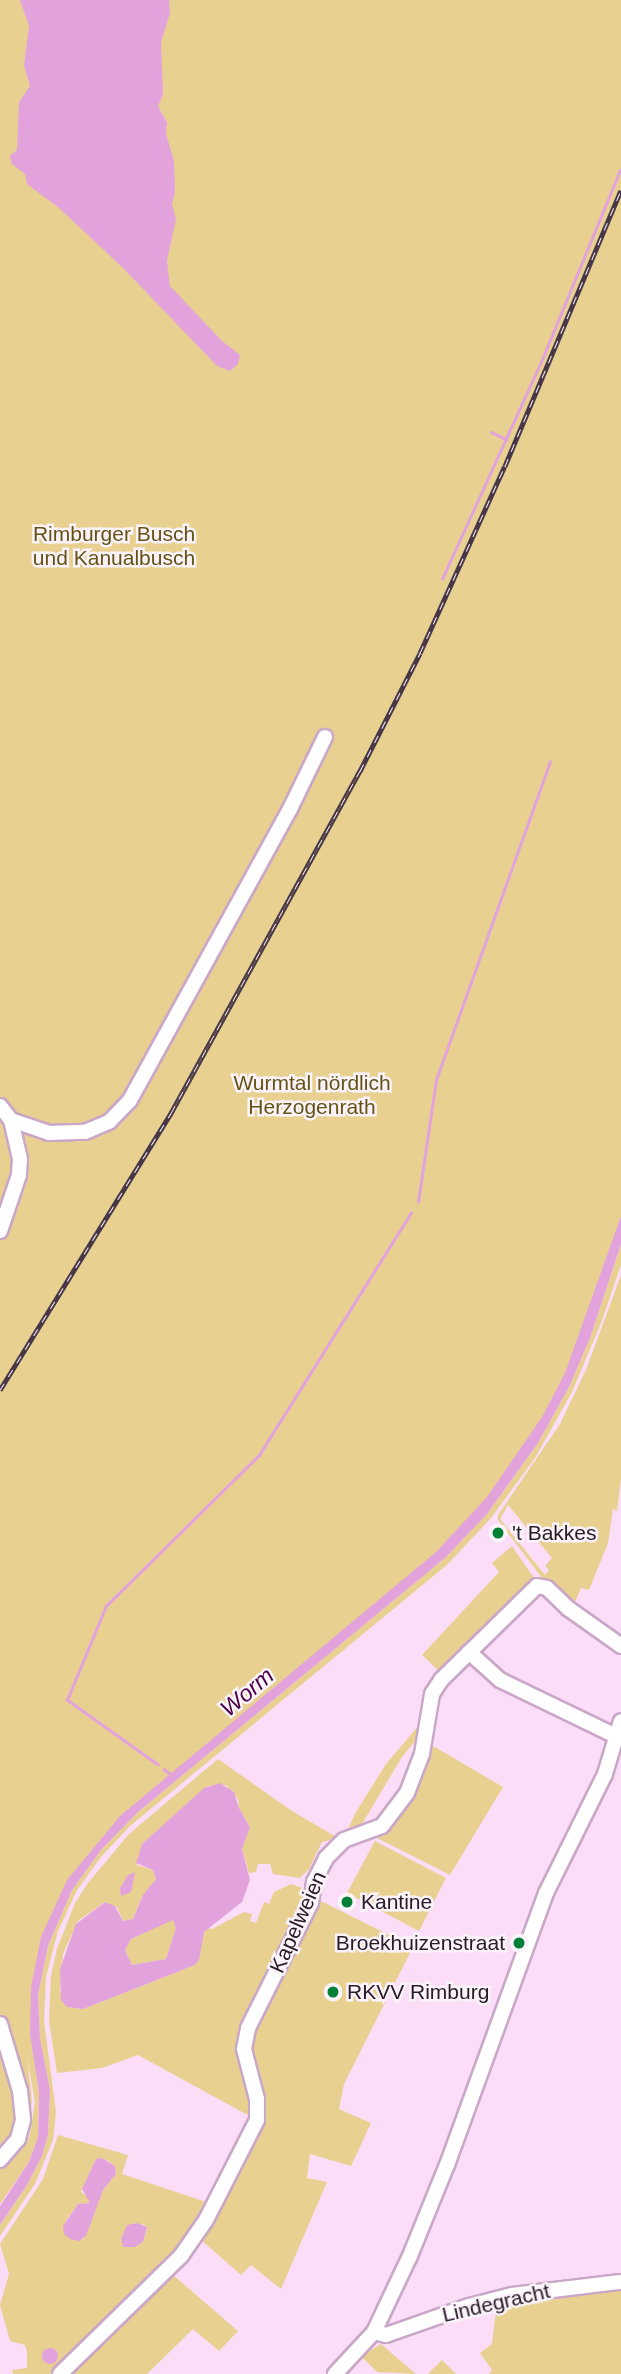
<!DOCTYPE html>
<meta charset="utf-8">
<style>
body{margin:0}
#map{position:relative;width:621px;height:2374px;overflow:hidden;background:#fbddf8;font-family:Helvetica,sans-serif}
div>[style]{position:absolute}
.green>*{inset:0;background:#e8d091}
.water>*{inset:0;background:#e2a3dc}
.round{border-radius:50%}
.stream>*{height:2.5px;margin:-1.25px;padding:0 1.25px;transform-origin:1.25px;border-radius:1.25px;background:#e2a3dc}
.roads{filter:drop-shadow(2px 0 #caa7c7) drop-shadow(-2px 0 #caa7c7) drop-shadow(0 2px #caa7c7) drop-shadow(0 -2px #caa7c7)}
.minor>*{height:14px;margin:-7px;padding:0 7px;transform-origin:7px;border-radius:7px;background:#fff}
.rail>*{height:5px;margin-top:-2.5px;transform-origin:0;background:repeating-linear-gradient(90deg,#faf3f9 0 8px,#483847 0 16px);box-sizing:border-box;border-block:2px solid #483847}
.dots>*{width:19px;height:19px;translate:-50% -50%;box-sizing:border-box;border:4px solid #faf3f9;border-radius:50%}
span{translate:-50% -50%;white-space:nowrap;text-align:center;line-height:1.15;-webkit-text-stroke:5px #faf3f9;paint-order:stroke}
.park-label{font-size:21px;color:#665215}
.poi-label{font-size:21px;color:#281b27}
.left{translate:0 -50%;text-align:left}
.right{translate:-100% -50%;text-align:right}
.street-label{font-size:21px;color:#281b27}
.water-label{font-size:23px;color:#4d004b;font-style:italic}
</style>
<div id="map">
<div class="green">
<i style="clip-path:polygon(evenodd,0 0,621px 0,621px 1229px,571px 1372px,522px 1459px,429px 1566px,136px 1811px,74px 1879px,47px 1939px,30px 2032px,39px 2093px,38px 2137px,29px 2162px,0 2204px,0 2165px,22px 2134px,0 2027px,0 0,27px 2056px,35px 2102px,28px 2146px,32px 2101px,27px 2056px)"></i>
<i style="clip-path:polygon(621px 1244px,621px 1265px,601px 1323px,572px 1392px,535px 1458px,491px 1518px,448px 1564px,130px 1826px,101px 1857px,77px 1890px,58px 1931px,46px 1977px,44px 2021px,56px 2112px,53px 2140px,35px 2184px,0 2236px,0 2225px,27px 2185px,42px 2156px,48px 2135px,50px 2090px,40px 2038px,38px 1995px,48px 1946px,72px 1890px,101px 1850px,138px 1812px,446px 1557px,487px 1514px,538px 1443px,569px 1387px,590px 1338px)"></i>
<i style="clip-path:polygon(evenodd,621px 1275px,621px 1479px,617px 1511px,613px 1509px,608px 1543px,589px 1590px,581px 1588px,573px 1607px,546px 1583px,498px 1520px,498px 1515px,560px 1424px,586px 1370px,621px 1275px,508px 1505px,552px 1558px,545px 1566px,549px 1570px,545px 1575px,500px 1519px,508px 1505px)"></i>
<i style="clip-path:polygon(512px 1546px,536px 1581px,441px 1673px,422px 1655px,499px 1572px,492px 1563px)"></i>
<i style="clip-path:polygon(426px 1717px,424px 1730px,402px 1757px,356px 1834px,344px 1838px,356px 1812px,386px 1764px)"></i>
<i style="clip-path:polygon(428px 1743px,503px 1787px,450px 1875px,373px 1836px,386px 1832px,402px 1812px)"></i>
<i style="clip-path:polygon(218px 1759px,292px 1811px,338px 1838px,322px 1842px,309px 1869px,300px 1878px,273px 1874px,270px 1864px,258px 1864px,256px 1872px,249px 1873px,242px 1849px,249px 1825px,239px 1808px,238px 1799px,226px 1785px,208px 1786px,142px 1844px,137px 1865px,153px 1870px,156px 1879px,142px 1897px,133px 1919px,123px 1921px,117px 1907px,105px 1902px,78px 1921px,63px 1954px,60px 1991px,67px 2007px,83px 2009px,195px 1965px,201px 1939px,207px 1928px,212px 1929px,244px 1912px,252px 1914px,250px 1921px,256px 1923px,264px 1902px,269px 1904px,274px 1892px,291px 1884px,302px 1888px,305px 1891px,303px 1899px,307px 1901px,246px 2027px,255px 2119px,138px 2055px,102px 2068px,57px 2073px,49px 2021px,51px 1975px,57px 1949px,75px 1903px,88px 1883px,129px 1834px)"></i>
<i style="clip-path:polygon(375px 1841px,446px 1878px,419px 1931px,347px 1893px)"></i>
<i style="clip-path:polygon(321px 1901px,413px 1947px,344px 2084px,339px 2109px,371px 2123px,351px 2166px,310px 2154px,307px 2178px,327px 2182px,281px 2289px,251px 2265px,241px 2275px,201px 2240px,173px 2275px,238px 2331px,219px 2351px,193px 2329px,147px 2374px,63px 2374px,168px 2273px,257px 2134px,250px 2044px)"></i>
<i style="clip-path:polygon(171px 1920px,175px 1921px,176px 1929px,166px 1959px,132px 1965px,125px 1950px,131px 1939px)"></i>
<i style="clip-path:polygon(0 2032px,21px 2124px,0 2156px)"></i>
<i style="clip-path:polygon(evenodd,58px 2135px,128px 2155px,122px 2174px,212px 2204px,198px 2231px,57px 2374px,13px 2374px,12px 2370px,27px 2368px,27px 2352px,25px 2345px,10px 2341px,0 2305px,9px 2274px,0 2244px,43px 2179px,58px 2135px,96px 2159px,107px 2160px,115px 2166px,116px 2174px,103px 2190px,83px 2240px,65px 2222px,78px 2204px,90px 2203px,90px 2199px,81px 2192px,96px 2159px,58px 2135px,134px 2223px,145px 2225px,147px 2229px,143px 2242px,135px 2247px,123px 2247px,127px 2227px,134px 2223px)"></i>
<i style="clip-path:polygon(621px 2285px,621px 2374px,489px 2374px,492px 2370px,480px 2353px,492px 2344px,497px 2302px)"></i>
<i style="clip-path:polygon(381px 2344px,416px 2374px,377px 2372px,361px 2356px)"></i>
<i style="clip-path:polygon(442px 2360px,456px 2374px,428px 2374px)"></i>
</div>
<div class="water">
<i style="clip-path:polygon(20px 0,169px 0,170px 13px,161px 42px,163px 94px,158px 106px,167px 123px,166px 134px,174px 161px,175px 192px,172px 204px,176px 219px,167px 261px,170px 286px,222px 341px,240px 355px,238px 364px,230px 371px,217px 366px,123px 268px,59px 208px,27px 184px,25px 174px,12px 164px,10px 156px,17px 150px,19px 102px,30px 86px,24px 65px,29px 26px)"></i>
<i style="clip-path:polygon(621px 1216px,621px 1244px,590px 1338px,569px 1387px,538px 1443px,487px 1514px,446px 1557px,138px 1812px,101px 1850px,72px 1890px,48px 1946px,38px 1995px,40px 2038px,50px 2090px,48px 2135px,42px 2156px,27px 2185px,0 2225px,0 2206px,29px 2162px,38px 2137px,39px 2093px,30px 2034px,31px 1987px,41px 1937px,67px 1880px,120px 1816px,436px 1552px,487px 1497px,542px 1417px,565px 1373px)"></i>
<i style="clip-path:polygon(evenodd,220px 1783px,234px 1792px,239px 1808px,250px 1827px,242px 1849px,250px 1880px,242px 1902px,204px 1932px,199px 1960px,195px 1965px,83px 2009px,67px 2007px,61px 2000px,60px 1969px,76px 1924px,105px 1902px,115px 1906px,123px 1921px,133px 1919px,143px 1895px,156px 1879px,153px 1870px,136px 1863px,142px 1844px,204px 1788px,220px 1783px,173px 1920px,176px 1928px,166px 1959px,132px 1965px,125px 1950px,131px 1939px,173px 1920px)"></i>
<i style="clip-path:polygon(135px 1872px,131px 1892px,121px 1896px,120px 1888px,128px 1875px)"></i>
<i style="clip-path:polygon(102px 2158px,115px 2166px,116px 2174px,103px 2190px,86px 2236px,79px 2241px,70px 2239px,64px 2234px,63px 2226px,78px 2204px,90px 2203px,82px 2189px,96px 2159px)"></i>
<i style="clip-path:polygon(137px 2223px,147px 2227px,143px 2242px,135px 2247px,123px 2247px,121px 2239px,127px 2225px)"></i>
<i class="round" style="left:42px;top:2348px;width:16px;height:16px"></i>
</div>
<div class="stream">
<i style="left:491px;top:432px;width:17px;rotate:25deg"></i>
<i style="left:442px;top:579px;width:244px;rotate:-65.5deg"></i>
<i style="left:543px;top:357px;width:202px;rotate:-67.6deg"></i>
<i style="left:418px;top:1202px;width:123px;rotate:-81.6deg"></i>
<i style="left:436px;top:1080px;width:338px;rotate:-70.3deg"></i>
<i style="left:158px;top:1765px;width:112px;rotate:-144.5deg"></i>
<i style="left:67px;top:1700px;width:102px;rotate:-67.5deg"></i>
<i style="left:106px;top:1606px;width:215px;rotate:-44.6deg"></i>
<i style="left:259px;top:1455px;width:286px;rotate:-57.9deg"></i>
<i style="left:164px;top:1769px;width:10px;rotate:37deg"></i>
</div>
<div class="roads">
<div class="minor">
<i style="left:0;top:1106px;width:18px;rotate:52deg"></i>
<i style="left:11px;top:1120px;width:40px;rotate:77deg"></i>
<i style="left:20px;top:1159px;width:16px;rotate:94deg"></i>
<i style="left:19px;top:1175px;width:59px;rotate:108.7deg"></i>
<i style="left:11px;top:1120px;width:40px;rotate:18.9deg"></i>
<i style="left:49px;top:1133px;width:36px;rotate:-2deg"></i>
<i style="left:85px;top:1132px;width:26px;rotate:-23deg"></i>
<i style="left:109px;top:1122px;width:30px;rotate:-46deg"></i>
<i style="left:130px;top:1100px;width:332px;rotate:-61.2deg"></i>
<i style="left:290px;top:809px;width:80px;rotate:-64.1deg"></i>
<i style="left:469px;top:1652px;width:42px;rotate:42.1deg"></i>
<i style="left:500px;top:1680px;width:129px;rotate:25.8deg"></i>
<i style="left:0;top:2024px;width:70px;rotate:73.4deg"></i>
<i style="left:20px;top:2091px;width:29px;rotate:84deg"></i>
<i style="left:23px;top:2120px;width:20px;rotate:105deg"></i>
<i style="left:18px;top:2139px;width:28px;rotate:131deg"></i>
<i style="left:374px;top:2332px;width:12px;rotate:14deg"></i>
<i style="left:386px;top:2335px;width:88px;rotate:-19.3deg"></i>
<i style="left:469px;top:2306px;width:44px;rotate:-14.3deg"></i>
<i style="left:512px;top:2295px;width:109px;rotate:-6.9deg"></i>
<i style="left:60px;top:2374px;width:169px;rotate:-44.3deg"></i>
<i style="left:181px;top:2256px;width:44px;rotate:-55.2deg"></i>
<i style="left:206px;top:2220px;width:112px;rotate:-63deg"></i>
<i style="left:257px;top:2120px;width:21px;rotate:-90deg"></i>
<i style="left:257px;top:2099px;width:52px;rotate:-104.6deg"></i>
<i style="left:244px;top:2049px;width:21px;rotate:-79deg"></i>
<i style="left:248px;top:2028px;width:140px;rotate:-63.3deg"></i>
<i style="left:311px;top:1903px;width:21px;rotate:-82deg"></i>
<i style="left:314px;top:1882px;width:27px;rotate:-63deg"></i>
<i style="left:326px;top:1858px;width:25px;rotate:-45deg"></i>
<i style="left:344px;top:1840px;width:40px;rotate:-20.2deg"></i>
<i style="left:382px;top:1826px;width:41px;rotate:-52.9deg"></i>
<i style="left:407px;top:1793px;width:42px;rotate:-69deg"></i>
<i style="left:422px;top:1754px;width:61px;rotate:-80.5deg"></i>
<i style="left:432px;top:1694px;width:17px;rotate:-57deg"></i>
<i style="left:441px;top:1680px;width:134px;rotate:-44.4deg"></i>
<i style="left:537px;top:1586px;width:10px;rotate:11deg"></i>
<i style="left:547px;top:1588px;width:30px;rotate:44deg"></i>
<i style="left:569px;top:1609px;width:64px;rotate:35.4deg"></i>
<i style="left:335px;top:2374px;width:57px;rotate:-47.1deg"></i>
<i style="left:374px;top:2332px;width:84px;rotate:-64.7deg"></i>
<i style="left:410px;top:2256px;width:98px;rotate:-67.9deg"></i>
<i style="left:447px;top:2165px;width:289px;rotate:-70deg"></i>
<i style="left:546px;top:1893px;width:133px;rotate:-63.6deg"></i>
<i style="left:605px;top:1774px;width:55px;rotate:-73.2deg"></i>
</div>
</div>
<div class="rail">
<i style="left:0;top:1390px;width:326px;rotate:-58.3deg"></i>
<i style="left:171px;top:1113px;width:391px;rotate:-61.1deg"></i>
<i style="left:360px;top:771px;width:132px;rotate:-63deg"></i>
<i style="left:420px;top:653px;width:205px;rotate:-65.6deg"></i>
<i style="left:505px;top:466px;width:299px;rotate:-67.2deg"></i>
</div>
<div class="dots">
<i style="left:498px;top:1533px;background:#007f37"></i>
<i style="left:347px;top:1902px;background:#007f37"></i>
<i style="left:519px;top:1943px;background:#007f37"></i>
<i style="left:333px;top:1992px;background:#007f37"></i>
</div>
<div class="park-label">
<span style="left:114px;top:546px">Rimburger Busch<br>und Kanualbusch</span>
<span style="left:312px;top:1095px">Wurmtal nördlich<br>Herzogenrath</span>
</div>
<div class="poi-label">
<span class="left" style="left:512px;top:1533px">'t Bakkes</span>
<span class="left" style="left:361px;top:1902px">Kantine</span>
<span class="right" style="left:505px;top:1943px">Broekhuizenstraat</span>
<span class="left" style="left:347px;top:1992px">RKVV Rimburg</span>
</div>
<div class="street-label">
<span style="left:298px;top:1922px;rotate:-66deg">Kapelweien</span>
<span style="left:496px;top:2303px;rotate:-13deg">Lindegracht</span>
</div>
<div class="water-label">
<span style="left:247px;top:1692px;rotate:-40deg">Worm</span>
</div>
</div>
